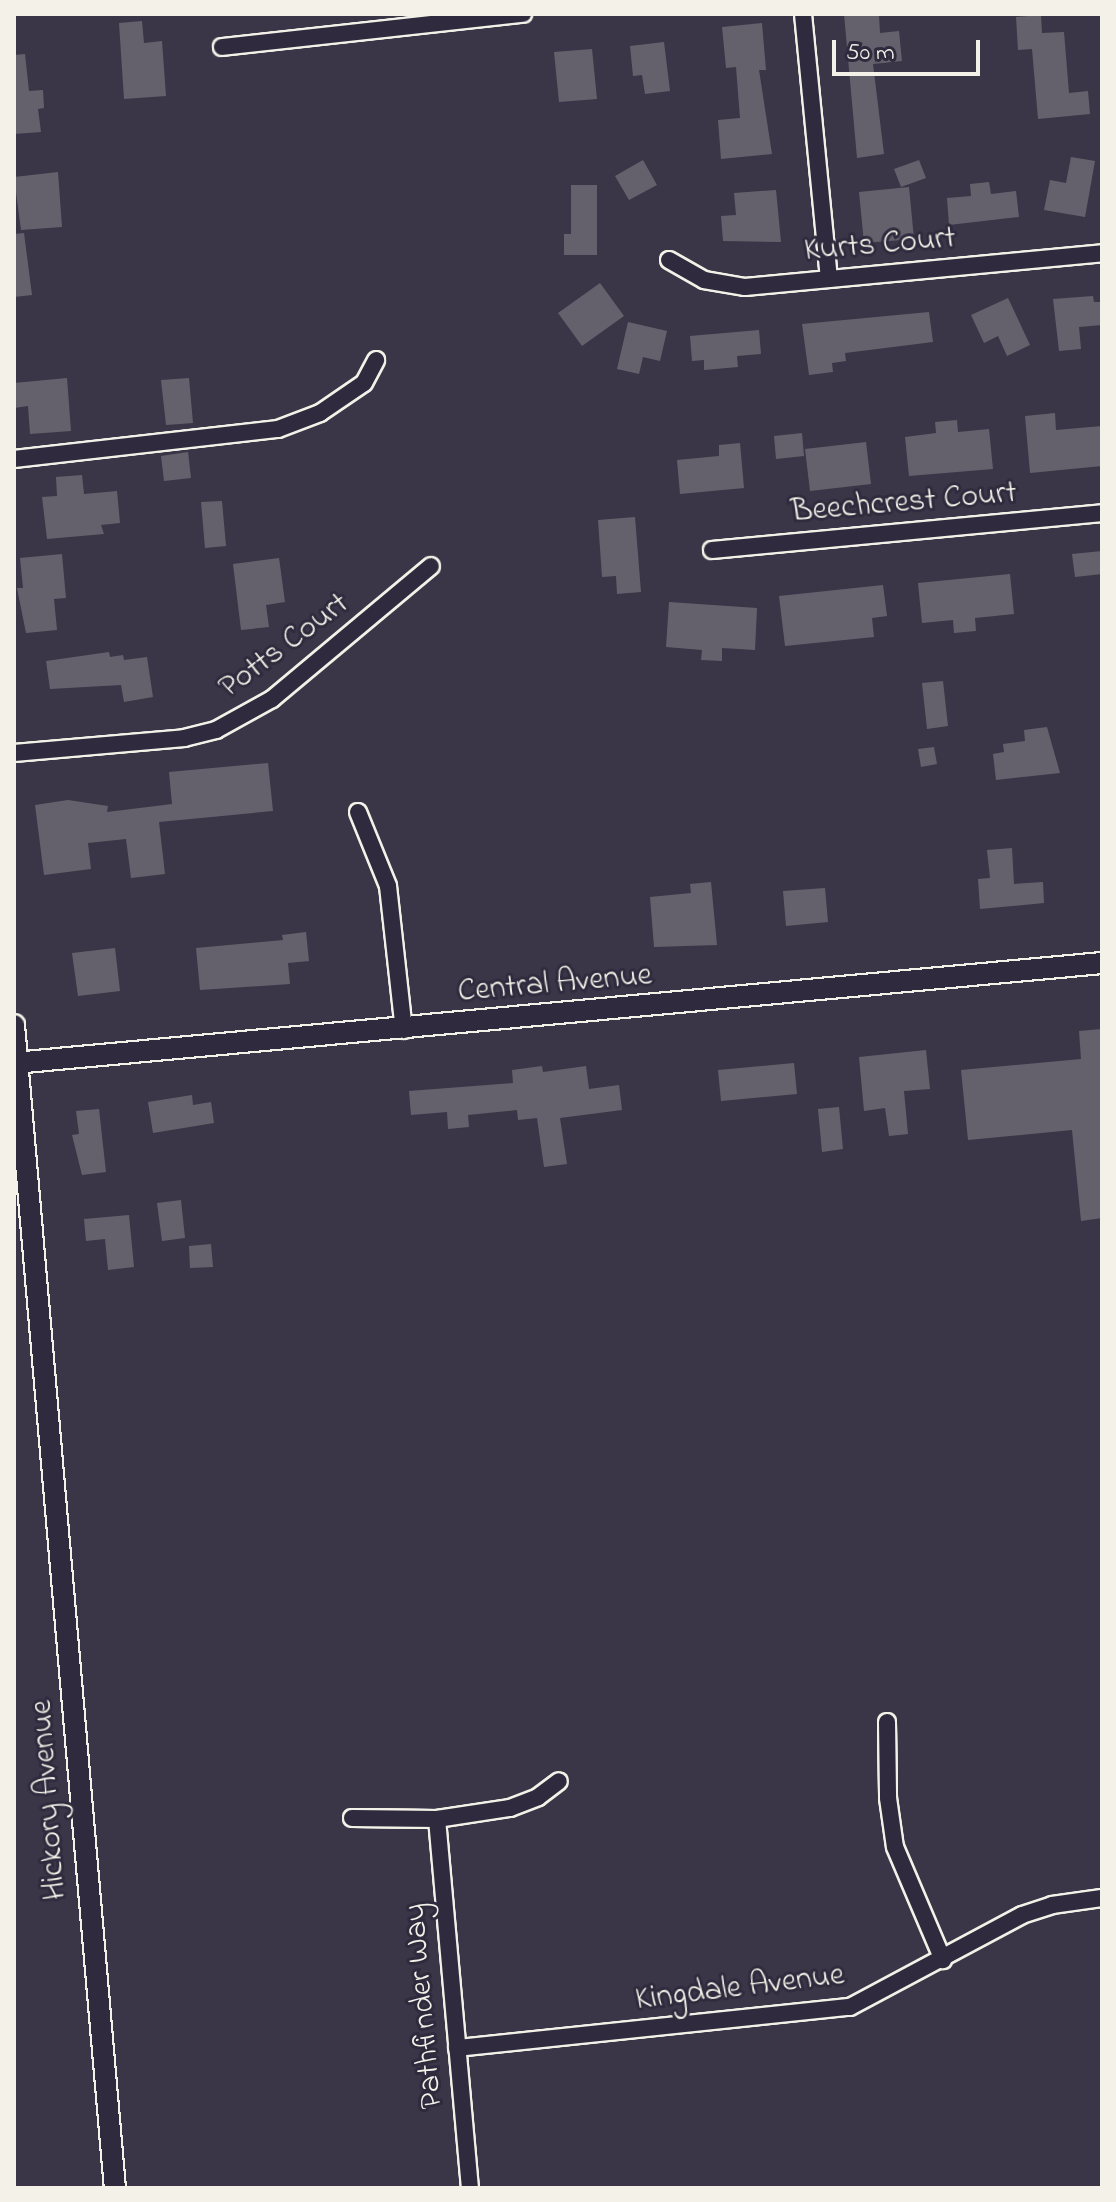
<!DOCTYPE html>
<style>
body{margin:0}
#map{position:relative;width:1116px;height:2202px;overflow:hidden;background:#3b3647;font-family:"Indie Flower",sans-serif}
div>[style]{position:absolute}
.building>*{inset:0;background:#65616c}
.roads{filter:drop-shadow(2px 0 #f4f1e8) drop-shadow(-2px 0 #f4f1e8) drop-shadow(0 2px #f4f1e8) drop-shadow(0 -2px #f4f1e8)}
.minor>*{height:16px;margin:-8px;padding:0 8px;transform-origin:8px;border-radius:8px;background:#2f2a3d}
.tertiary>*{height:20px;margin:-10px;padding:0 10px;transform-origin:10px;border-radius:10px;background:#2f2a3d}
span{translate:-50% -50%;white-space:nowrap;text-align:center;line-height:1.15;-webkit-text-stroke:6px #2f2a3d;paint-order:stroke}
.street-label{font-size:32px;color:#f4f1e8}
.frame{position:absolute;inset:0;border:16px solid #f4f1e8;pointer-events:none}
.scale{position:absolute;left:832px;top:40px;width:148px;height:36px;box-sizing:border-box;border:4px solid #f4f1e8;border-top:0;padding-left:10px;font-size:24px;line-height:28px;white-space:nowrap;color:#f4f1e8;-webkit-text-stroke:6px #2f2a3d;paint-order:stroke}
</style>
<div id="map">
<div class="building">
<i style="clip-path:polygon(844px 14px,879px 15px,880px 33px,899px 31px,902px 61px,873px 64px,884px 154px,857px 158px)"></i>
<i style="clip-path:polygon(1041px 15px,1042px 33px,1064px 32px,1069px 93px,1088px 91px,1090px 114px,1038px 119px,1032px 49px,1018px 50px,1016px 17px)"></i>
<i style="clip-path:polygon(142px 21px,144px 43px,162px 41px,166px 96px,124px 99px,119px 23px)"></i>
<i style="clip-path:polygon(762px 23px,766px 70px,759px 70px,772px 154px,721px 159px,718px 120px,740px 118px,736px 67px,726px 68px,722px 27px)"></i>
<i style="clip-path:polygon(664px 42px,670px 91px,645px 94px,642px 75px,633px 76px,630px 46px)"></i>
<i style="clip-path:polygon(592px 49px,597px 99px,559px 102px,554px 52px)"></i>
<i style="clip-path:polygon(25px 54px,29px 91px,43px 90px,44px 108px,38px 109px,41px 132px,14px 134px,14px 55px)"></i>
<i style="clip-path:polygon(1071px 157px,1095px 161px,1085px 217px,1044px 210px,1050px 180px,1066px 183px)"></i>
<i style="clip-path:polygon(643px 160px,657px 185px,629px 200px,615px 176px)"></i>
<i style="clip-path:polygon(919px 160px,926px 178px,901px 187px,894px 169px)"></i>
<i style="clip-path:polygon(58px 172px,62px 227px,21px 230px,14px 177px)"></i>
<i style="clip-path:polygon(989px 182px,991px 194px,1016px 191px,1019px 217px,949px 225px,947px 198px,971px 196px,970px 184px)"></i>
<i style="clip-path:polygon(571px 185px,597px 185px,597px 255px,564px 255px,564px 234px,571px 234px)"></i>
<i style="clip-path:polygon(909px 187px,914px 239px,864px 243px,859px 192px)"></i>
<i style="clip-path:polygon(776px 190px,781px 242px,723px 241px,721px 216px,736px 215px,734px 193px)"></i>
<i style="clip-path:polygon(24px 233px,32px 295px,14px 297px,14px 234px)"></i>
<i style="clip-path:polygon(600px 283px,624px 316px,582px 346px,558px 313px)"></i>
<i style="clip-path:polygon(1093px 296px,1094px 302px,1102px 302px,1102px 325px,1079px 327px,1081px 349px,1059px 351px,1053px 299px)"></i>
<i style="clip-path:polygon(1008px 298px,1030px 345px,1007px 356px,998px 336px,984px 343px,971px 315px)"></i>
<i style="clip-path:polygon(929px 312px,933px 342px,845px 353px,846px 361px,832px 363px,833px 372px,809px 375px,802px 324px)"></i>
<i style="clip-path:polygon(628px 322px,667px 331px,660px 361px,643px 357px,639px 374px,617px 369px)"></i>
<i style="clip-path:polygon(759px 330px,761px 354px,737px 356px,738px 367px,704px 370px,704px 360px,692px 361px,690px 336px)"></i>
<i style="clip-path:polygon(67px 378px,71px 431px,30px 434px,28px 406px,14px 408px,14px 383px)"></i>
<i style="clip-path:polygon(189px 378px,193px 423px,166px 425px,161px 380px)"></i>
<i style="clip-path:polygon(1055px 413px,1056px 430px,1102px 426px,1102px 466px,1030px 473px,1025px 416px)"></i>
<i style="clip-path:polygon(957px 420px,958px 432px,989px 429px,993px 469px,909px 476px,905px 437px,936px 433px,935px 422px)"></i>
<i style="clip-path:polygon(802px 433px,804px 456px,776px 459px,774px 436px)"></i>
<i style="clip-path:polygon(866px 442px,871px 484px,810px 491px,805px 449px)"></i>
<i style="clip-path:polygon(740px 443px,744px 488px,680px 494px,677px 460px,719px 456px,719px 445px)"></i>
<i style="clip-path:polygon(188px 452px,191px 478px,164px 481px,161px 456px)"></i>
<i style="clip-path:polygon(82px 475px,84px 494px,117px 491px,120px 523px,101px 525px,104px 534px,47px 539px,42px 497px,57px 496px,56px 477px)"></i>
<i style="clip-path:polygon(222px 501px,226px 546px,205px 548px,201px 502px)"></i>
<i style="clip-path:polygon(635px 517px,641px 592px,617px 594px,616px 576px,602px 577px,598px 520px)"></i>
<i style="clip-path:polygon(1102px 551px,1102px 574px,1075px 577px,1072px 554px)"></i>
<i style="clip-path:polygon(62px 554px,66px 598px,54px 599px,57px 630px,26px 633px,17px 588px,23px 588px,20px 558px)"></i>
<i style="clip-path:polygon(279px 558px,285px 602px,266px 605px,269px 627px,241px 630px,233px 564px)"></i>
<i style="clip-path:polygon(1010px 574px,1014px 614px,975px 618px,976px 631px,954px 633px,953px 620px,922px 623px,918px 583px)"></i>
<i style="clip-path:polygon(883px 585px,887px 616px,872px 618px,874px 637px,785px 646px,779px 596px)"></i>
<i style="clip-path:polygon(669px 602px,757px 608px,755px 650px,722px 648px,722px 661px,701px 660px,702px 650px,666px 647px)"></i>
<i style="clip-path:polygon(109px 652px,110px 657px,123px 655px,124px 660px,147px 657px,153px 697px,124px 702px,121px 685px,50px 689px,46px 661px)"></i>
<i style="clip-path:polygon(943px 681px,948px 726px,927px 729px,922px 683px)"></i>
<i style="clip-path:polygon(1047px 727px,1060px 773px,996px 780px,993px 754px,1004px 752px,1003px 744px,1025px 741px,1024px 730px)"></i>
<i style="clip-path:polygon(934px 747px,937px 764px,921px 767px,918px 749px)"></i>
<i style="clip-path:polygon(268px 763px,273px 811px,159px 822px,165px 874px,131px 878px,126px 839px,88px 843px,91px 869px,44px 875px,35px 805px,68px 800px,108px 806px,107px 812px,172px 804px,169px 772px)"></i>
<i style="clip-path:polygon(1012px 848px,1014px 884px,1043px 882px,1044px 903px,980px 909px,978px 879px,990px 878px,987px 850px)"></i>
<i style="clip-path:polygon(711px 882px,717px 945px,654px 947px,650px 897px,691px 893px,690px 884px)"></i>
<i style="clip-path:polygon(825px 888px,828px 922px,786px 926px,783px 891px)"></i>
<i style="clip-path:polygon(306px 932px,309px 961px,288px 963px,290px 984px,200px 990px,196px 948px,283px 940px,282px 935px)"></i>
<i style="clip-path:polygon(115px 948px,120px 991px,78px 996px,72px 953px)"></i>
<i style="clip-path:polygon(1102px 1029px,1102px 1218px,1081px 1221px,1072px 1130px,968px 1140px,961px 1070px,1081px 1059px,1079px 1031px)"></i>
<i style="clip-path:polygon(926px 1050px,930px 1089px,904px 1091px,908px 1134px,889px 1136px,885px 1108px,864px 1111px,859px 1057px)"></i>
<i style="clip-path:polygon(794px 1063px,797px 1094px,721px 1101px,718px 1070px)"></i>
<i style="clip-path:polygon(542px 1066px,543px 1072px,586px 1066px,589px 1089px,619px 1085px,622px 1110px,560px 1118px,567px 1164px,544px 1167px,537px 1118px,518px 1120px,517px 1110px,468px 1115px,469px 1127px,448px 1129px,447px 1112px,411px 1115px,409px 1091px,513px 1083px,512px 1070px)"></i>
<i style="clip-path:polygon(192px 1095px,193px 1105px,211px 1102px,214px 1123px,153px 1133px,148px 1102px)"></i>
<i style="clip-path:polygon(839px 1107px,843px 1149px,822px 1152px,818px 1109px)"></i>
<i style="clip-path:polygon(99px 1109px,106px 1172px,82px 1175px,72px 1135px,79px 1134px,76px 1111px)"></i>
<i style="clip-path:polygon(181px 1200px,185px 1238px,162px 1241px,157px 1203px)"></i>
<i style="clip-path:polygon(129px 1215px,134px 1267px,108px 1270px,105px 1239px,86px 1241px,84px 1219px)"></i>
<i style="clip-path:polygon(211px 1244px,213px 1267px,190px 1268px,189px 1246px)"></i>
</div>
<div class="roads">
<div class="minor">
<i style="left:803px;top:14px;width:266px;rotate:84.4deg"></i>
<i style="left:222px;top:47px;width:303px;rotate:-6.3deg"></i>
<i style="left:669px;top:260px;width:40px;rotate:29.7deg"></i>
<i style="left:704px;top:280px;width:42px;rotate:9.7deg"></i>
<i style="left:745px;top:287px;width:359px;rotate:-5.4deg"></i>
<i style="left:14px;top:459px;width:266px;rotate:-6.5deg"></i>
<i style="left:278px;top:429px;width:45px;rotate:-20.9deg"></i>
<i style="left:320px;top:413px;width:53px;rotate:-34.3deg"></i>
<i style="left:364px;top:383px;width:26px;rotate:-62deg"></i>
<i style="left:712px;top:550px;width:392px;rotate:-5.4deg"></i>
<i style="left:14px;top:753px;width:171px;rotate:-5deg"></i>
<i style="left:184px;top:738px;width:33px;rotate:-14deg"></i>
<i style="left:216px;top:730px;width:64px;rotate:-29deg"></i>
<i style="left:272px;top:699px;width:207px;rotate:-39.9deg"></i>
<i style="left:358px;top:812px;width:80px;rotate:67.9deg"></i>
<i style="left:388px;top:886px;width:145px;rotate:83.7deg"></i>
<i style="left:887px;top:1722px;width:76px;rotate:89.2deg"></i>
<i style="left:888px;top:1798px;width:49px;rotate:81.9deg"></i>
<i style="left:895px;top:1847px;width:123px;rotate:67deg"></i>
<i style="left:352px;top:1818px;width:85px;rotate:0.7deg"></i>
<i style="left:437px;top:1819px;width:74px;rotate:-8.6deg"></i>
<i style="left:510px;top:1808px;width:30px;rotate:-21deg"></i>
<i style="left:538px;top:1797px;width:26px;rotate:-37deg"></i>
<i style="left:437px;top:1819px;width:370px;rotate:84.9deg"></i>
<i style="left:457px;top:2048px;width:395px;rotate:-6deg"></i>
<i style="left:850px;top:2007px;width:195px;rotate:-28.1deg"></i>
<i style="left:1022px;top:1915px;width:32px;rotate:-18deg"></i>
<i style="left:1052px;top:1905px;width:50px;rotate:-8deg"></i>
</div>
<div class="tertiary">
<i style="left:14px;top:1025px;width:1167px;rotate:85.04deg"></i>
<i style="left:14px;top:1063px;width:1093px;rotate:-5.25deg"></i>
</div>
</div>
<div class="street-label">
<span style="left:880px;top:246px;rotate:-5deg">Kurts Court</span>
<span style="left:904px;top:504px;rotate:-5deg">Beechcrest Court</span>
<span style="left:285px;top:647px;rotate:-37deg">Potts Court</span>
<span style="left:555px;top:985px;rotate:-5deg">Central Avenue</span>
<span style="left:50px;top:1800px;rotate:-94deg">Hickory Avenue</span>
<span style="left:740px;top:1989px;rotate:-7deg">Kingdale Avenue</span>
<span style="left:425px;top:2006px;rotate:-95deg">Pathfinder Way</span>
</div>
<div class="frame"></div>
<div class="scale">50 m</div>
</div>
